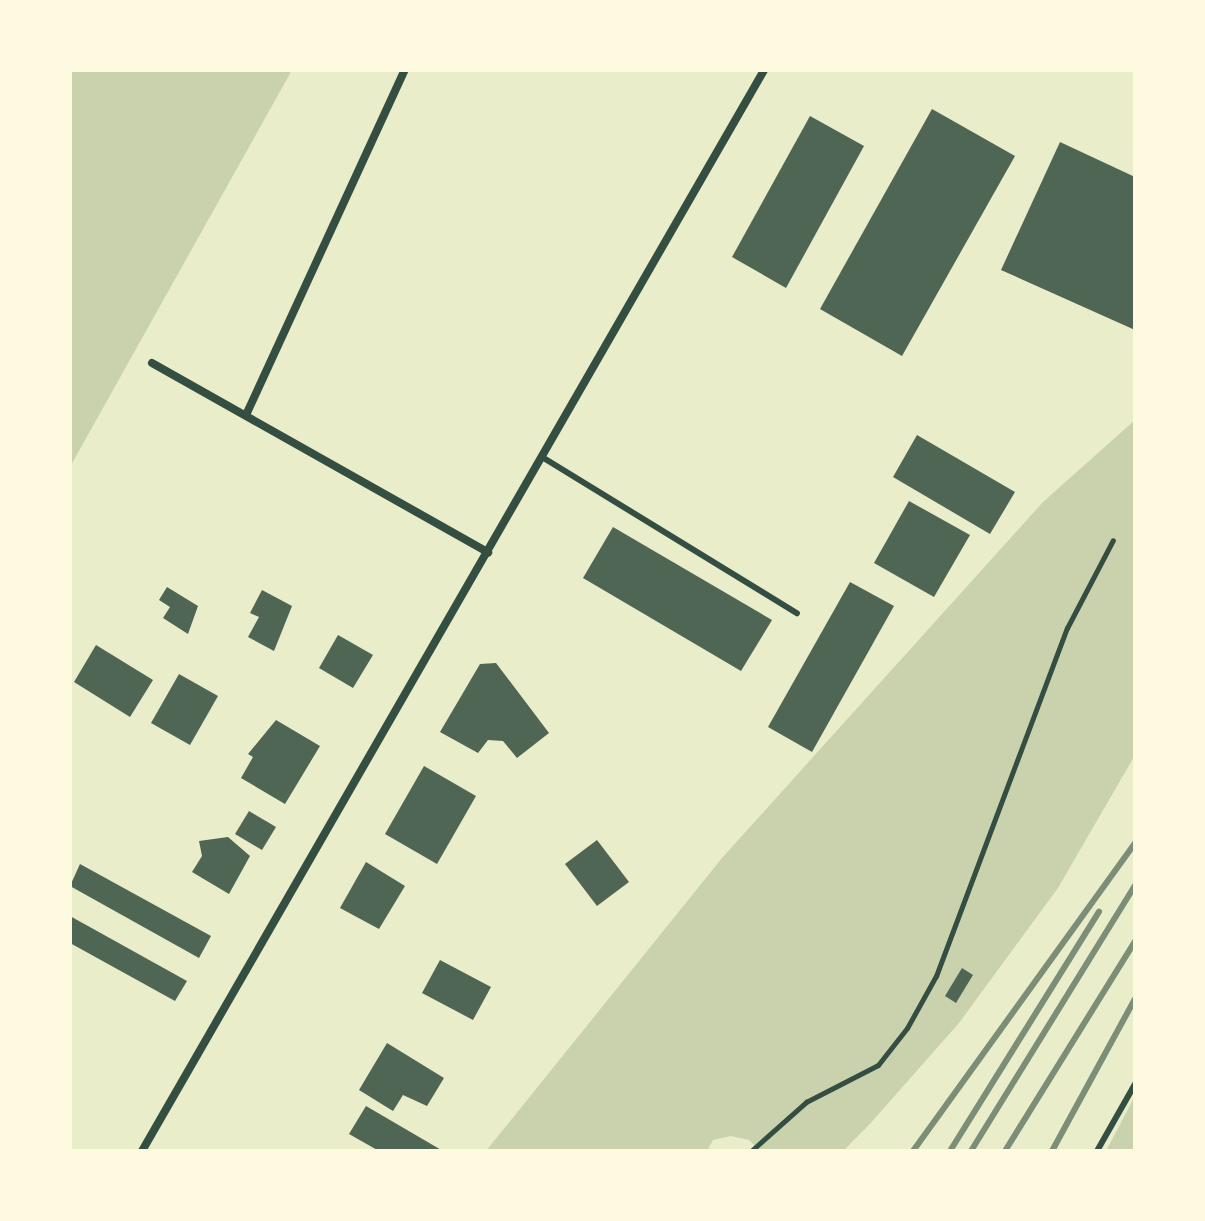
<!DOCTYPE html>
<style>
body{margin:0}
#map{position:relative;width:1205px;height:1221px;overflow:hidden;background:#e9edc9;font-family:"Titillium Web",sans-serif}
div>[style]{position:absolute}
.green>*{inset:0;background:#cad2ad}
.building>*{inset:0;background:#4f6655}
.path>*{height:5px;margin:-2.5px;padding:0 2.5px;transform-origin:2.5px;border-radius:2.5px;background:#344e41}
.service>*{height:6px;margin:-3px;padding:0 3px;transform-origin:3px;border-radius:3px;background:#344e41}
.minor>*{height:8px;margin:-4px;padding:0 4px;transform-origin:4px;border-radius:4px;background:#344e41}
.rail>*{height:6px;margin:-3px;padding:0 3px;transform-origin:3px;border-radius:3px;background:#7c8e77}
span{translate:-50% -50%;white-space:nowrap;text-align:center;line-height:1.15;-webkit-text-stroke:6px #fefae0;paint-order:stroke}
.frame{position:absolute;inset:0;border:72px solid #fefae0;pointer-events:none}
</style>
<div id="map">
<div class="green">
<i style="clip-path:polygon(70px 70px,292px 70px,70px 467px)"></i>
<i style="clip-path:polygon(1135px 420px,1135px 755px,1058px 888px,959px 1023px,868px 1126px,843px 1151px,760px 1151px,749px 1140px,731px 1136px,713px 1140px,707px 1151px,486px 1151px,722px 858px,1043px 502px)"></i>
<i style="clip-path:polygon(1135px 1096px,1135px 1151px,1106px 1151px)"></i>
</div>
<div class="building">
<i style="clip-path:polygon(932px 109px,1015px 156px,902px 356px,820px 309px)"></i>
<i style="clip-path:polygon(810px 116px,864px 146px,786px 288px,732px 257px)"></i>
<i style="clip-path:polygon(1060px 142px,1135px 177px,1135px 330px,1001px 270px)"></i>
<i style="clip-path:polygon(917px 435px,1015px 492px,990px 534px,893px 477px)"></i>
<i style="clip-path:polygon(909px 501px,970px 535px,934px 597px,874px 563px)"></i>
<i style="clip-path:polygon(613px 527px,772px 620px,741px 671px,583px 578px)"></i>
<i style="clip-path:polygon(850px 582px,894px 606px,812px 752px,768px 727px)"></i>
<i style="clip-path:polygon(167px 587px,198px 606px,188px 634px,163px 618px,170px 607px,159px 600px)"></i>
<i style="clip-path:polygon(262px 590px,292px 606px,274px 651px,248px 637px,259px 617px,250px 613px)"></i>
<i style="clip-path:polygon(338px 635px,373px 655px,353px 688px,319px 668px)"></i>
<i style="clip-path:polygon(96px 645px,153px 680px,130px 717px,74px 682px)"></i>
<i style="clip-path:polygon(496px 663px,549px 733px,517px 758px,503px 741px,488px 740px,478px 753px,440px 732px,480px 664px)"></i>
<i style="clip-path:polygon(179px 674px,218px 696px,190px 745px,151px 723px)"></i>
<i style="clip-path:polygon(276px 720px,320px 746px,285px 804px,241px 778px,253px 757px,248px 754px)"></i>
<i style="clip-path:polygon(424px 766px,476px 796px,437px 864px,385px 834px)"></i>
<i style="clip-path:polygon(249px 811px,276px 827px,262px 850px,235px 834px)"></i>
<i style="clip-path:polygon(228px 837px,250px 856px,229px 894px,192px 872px,202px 856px,199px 841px)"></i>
<i style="clip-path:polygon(597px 840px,629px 882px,597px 906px,565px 864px)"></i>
<i style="clip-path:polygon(366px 862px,405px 886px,379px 929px,340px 908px)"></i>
<i style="clip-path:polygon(80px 864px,211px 936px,199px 958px,70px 886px)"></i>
<i style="clip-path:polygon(70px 916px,187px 981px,175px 1001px,70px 943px)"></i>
<i style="clip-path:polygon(440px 960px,491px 987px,473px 1020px,422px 993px)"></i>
<i style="clip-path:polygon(962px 968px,973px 975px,956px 1003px,945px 996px)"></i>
<i style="clip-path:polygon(387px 1043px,444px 1078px,427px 1106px,403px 1095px,393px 1111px,359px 1090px)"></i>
<i style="clip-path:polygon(366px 1106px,443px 1151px,379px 1151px,349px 1134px)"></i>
</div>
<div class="path">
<i style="left:751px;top:1151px;width:74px;rotate:-41.7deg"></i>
<i style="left:806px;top:1102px;width:81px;rotate:-27.2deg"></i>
<i style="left:878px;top:1065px;width:47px;rotate:-51.9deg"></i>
<i style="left:907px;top:1028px;width:60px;rotate:-60.9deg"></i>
<i style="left:936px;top:976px;width:372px;rotate:-69.4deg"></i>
<i style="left:1067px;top:628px;width:99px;rotate:-62.4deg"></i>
</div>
<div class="service">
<i style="left:542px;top:457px;width:299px;rotate:31.5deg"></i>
<i style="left:1097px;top:1151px;width:77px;rotate:-60.4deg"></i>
</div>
<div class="minor">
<i style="left:152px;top:363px;width:386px;rotate:29.4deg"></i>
<i style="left:246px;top:415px;width:380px;rotate:-65.3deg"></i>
<i style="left:142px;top:1151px;width:1247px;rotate:-60.08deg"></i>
</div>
<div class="rail">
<i style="left:913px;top:1151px;width:380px;rotate:-54.2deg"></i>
<i style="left:950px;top:1151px;width:282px;rotate:-58.1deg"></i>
<i style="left:971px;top:1151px;width:312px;rotate:-58.3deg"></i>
<i style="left:1005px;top:1151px;width:247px;rotate:-58.2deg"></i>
<i style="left:1052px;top:1151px;width:173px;rotate:-61.4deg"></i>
</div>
<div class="frame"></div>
</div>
